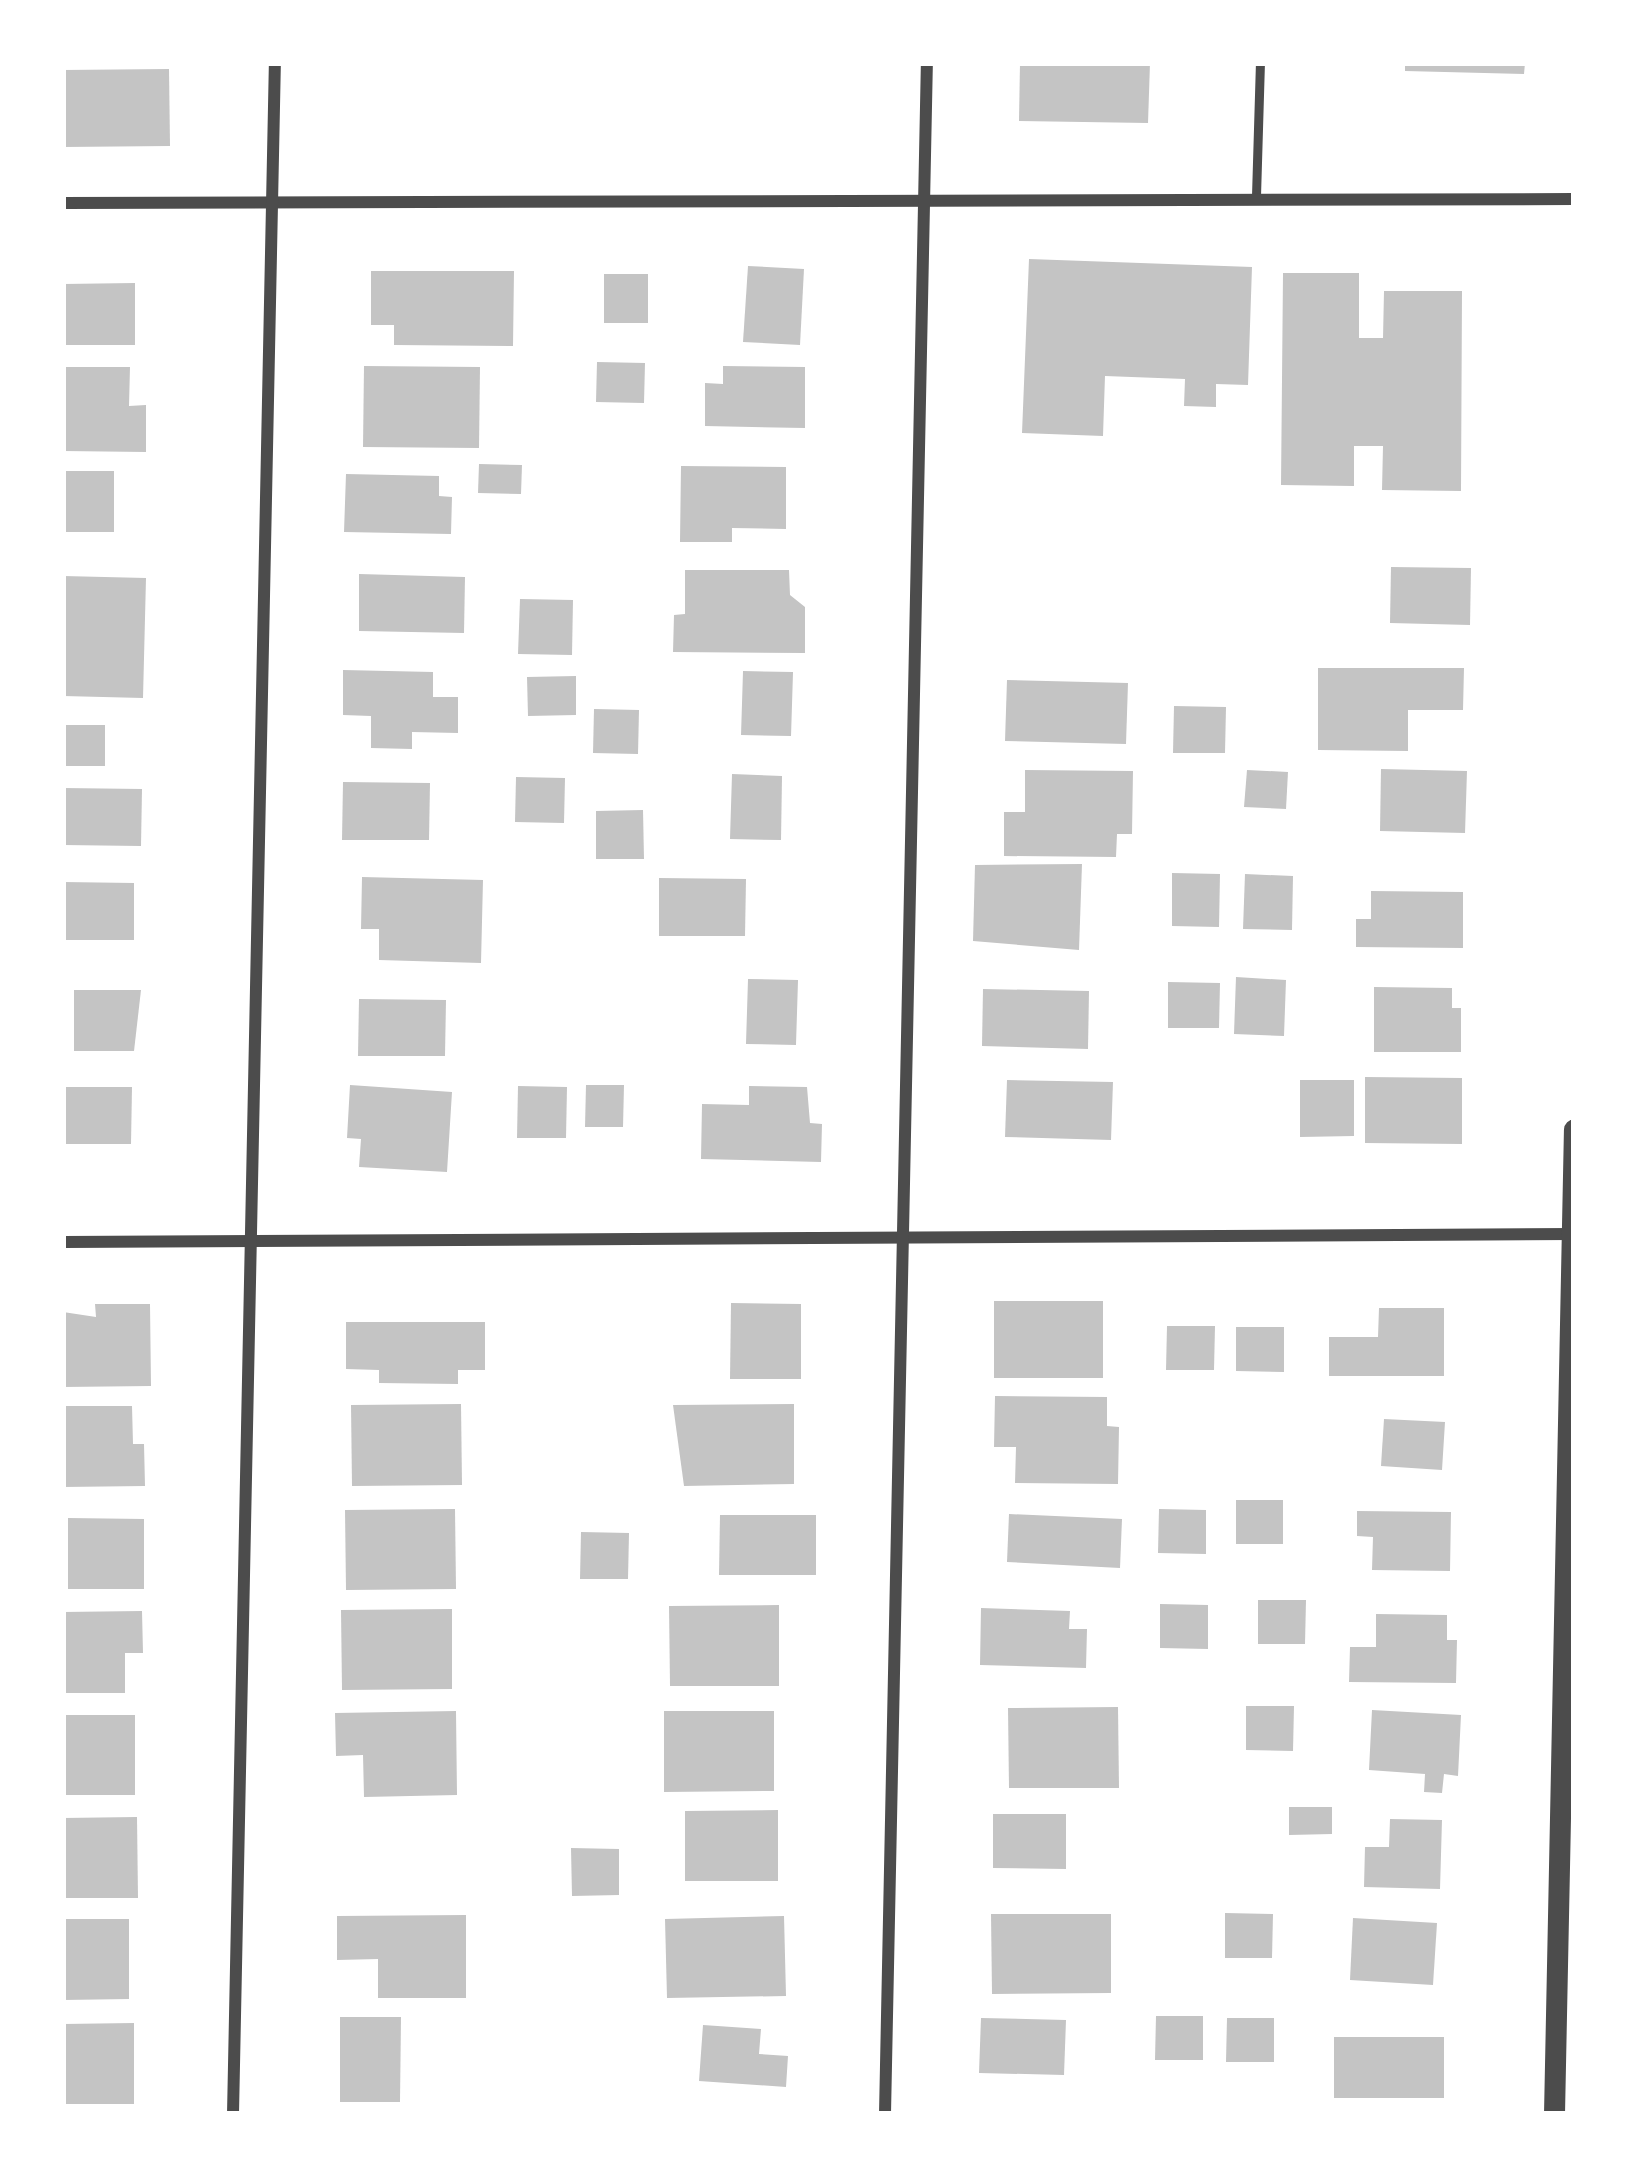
<!DOCTYPE html>
<style>
body{margin:0}
#map{position:relative;width:1637px;height:2177px;overflow:hidden;background:#fff;font-family:"Space Grotesk",sans-serif}
div>[style]{position:absolute}
.building>*{inset:0;background:#c4c4c4}
.service>*{height:9px;margin:-4.5px;padding:0 4.5px;transform-origin:4.5px;border-radius:4.5px;background:#4c4c4c}
.minor>*{height:12px;margin:-6px;padding:0 6px;transform-origin:6px;border-radius:6px;background:#4c4c4c}
.tertiary>*{height:21px;margin:-10.5px;padding:0 10.5px;transform-origin:10.5px;border-radius:10.5px;background:#4c4c4c}
span{translate:-50% -50%;white-space:nowrap;text-align:center;line-height:1.15;-webkit-text-stroke:9px #fff;paint-order:stroke}
.frame{position:absolute;inset:0;border:66px solid #fff;pointer-events:none}
</style>
<div id="map">
<div class="building">
<i style="clip-path:polygon(1020px 63px,1150px 63px,1148px 123px,1019px 121px)"></i>
<i style="clip-path:polygon(1405px 63px,1525px 63px,1524px 74px,1405px 71px)"></i>
<i style="clip-path:polygon(169px 69px,170px 146px,63px 147px,63px 70px)"></i>
<i style="clip-path:polygon(1029px 259px,1252px 267px,1248px 385px,1216px 384px,1216px 407px,1184px 406px,1185px 379px,1105px 376px,1103px 436px,1022px 433px)"></i>
<i style="clip-path:polygon(748px 266px,804px 269px,800px 345px,743px 342px)"></i>
<i style="clip-path:polygon(371px 271px,514px 271px,513px 346px,394px 345px,394px 325px,371px 325px)"></i>
<i style="clip-path:polygon(1283px 273px,1359px 273px,1359px 338px,1383px 338px,1384px 291px,1462px 291px,1461px 491px,1382px 490px,1383px 446px,1354px 446px,1354px 486px,1281px 485px)"></i>
<i style="clip-path:polygon(604px 274px,648px 274px,648px 323px,604px 323px)"></i>
<i style="clip-path:polygon(135px 283px,135px 345px,63px 345px,63px 284px)"></i>
<i style="clip-path:polygon(597px 362px,645px 363px,644px 403px,596px 402px)"></i>
<i style="clip-path:polygon(364px 366px,480px 367px,479px 448px,363px 447px)"></i>
<i style="clip-path:polygon(723px 366px,805px 367px,805px 428px,705px 426px,705px 383px,723px 384px)"></i>
<i style="clip-path:polygon(63px 367px,130px 367px,129px 406px,146px 405px,146px 452px,63px 451px)"></i>
<i style="clip-path:polygon(479px 464px,522px 465px,521px 494px,478px 493px)"></i>
<i style="clip-path:polygon(681px 466px,786px 467px,786px 529px,732px 528px,732px 542px,680px 542px)"></i>
<i style="clip-path:polygon(63px 471px,114px 471px,114px 532px,63px 532px)"></i>
<i style="clip-path:polygon(346px 474px,439px 476px,439px 496px,452px 497px,451px 534px,344px 532px)"></i>
<i style="clip-path:polygon(1391px 567px,1471px 568px,1470px 625px,1390px 623px)"></i>
<i style="clip-path:polygon(685px 570px,789px 570px,790px 595px,805px 607px,805px 653px,673px 652px,674px 615px,685px 614px)"></i>
<i style="clip-path:polygon(359px 574px,465px 577px,464px 633px,359px 631px)"></i>
<i style="clip-path:polygon(63px 576px,146px 578px,143px 698px,63px 696px)"></i>
<i style="clip-path:polygon(520px 599px,573px 600px,572px 655px,518px 654px)"></i>
<i style="clip-path:polygon(1318px 668px,1464px 668px,1463px 710px,1408px 710px,1408px 751px,1318px 750px)"></i>
<i style="clip-path:polygon(343px 670px,433px 672px,433px 697px,458px 697px,458px 733px,412px 732px,412px 749px,371px 748px,371px 716px,343px 715px)"></i>
<i style="clip-path:polygon(743px 671px,793px 672px,791px 736px,741px 735px)"></i>
<i style="clip-path:polygon(576px 676px,576px 715px,528px 716px,527px 677px)"></i>
<i style="clip-path:polygon(1007px 680px,1128px 683px,1126px 744px,1005px 741px)"></i>
<i style="clip-path:polygon(1174px 706px,1226px 707px,1225px 753px,1173px 753px)"></i>
<i style="clip-path:polygon(594px 709px,639px 710px,638px 754px,593px 753px)"></i>
<i style="clip-path:polygon(63px 725px,105px 725px,105px 766px,63px 766px)"></i>
<i style="clip-path:polygon(1381px 769px,1467px 771px,1465px 833px,1380px 831px)"></i>
<i style="clip-path:polygon(1025px 770px,1133px 771px,1132px 834px,1117px 834px,1116px 857px,1004px 856px,1004px 812px,1025px 812px)"></i>
<i style="clip-path:polygon(1247px 770px,1288px 772px,1286px 809px,1244px 807px)"></i>
<i style="clip-path:polygon(732px 774px,782px 776px,781px 840px,730px 839px)"></i>
<i style="clip-path:polygon(516px 777px,565px 778px,564px 823px,515px 822px)"></i>
<i style="clip-path:polygon(343px 782px,430px 783px,429px 840px,342px 840px)"></i>
<i style="clip-path:polygon(63px 788px,142px 789px,141px 846px,63px 845px)"></i>
<i style="clip-path:polygon(643px 810px,644px 859px,596px 859px,596px 811px)"></i>
<i style="clip-path:polygon(1082px 864px,1079px 950px,973px 941px,975px 865px)"></i>
<i style="clip-path:polygon(1172px 873px,1220px 874px,1219px 927px,1172px 926px)"></i>
<i style="clip-path:polygon(1245px 874px,1293px 876px,1292px 930px,1243px 929px)"></i>
<i style="clip-path:polygon(362px 877px,483px 880px,481px 963px,379px 960px,379px 929px,361px 929px)"></i>
<i style="clip-path:polygon(659px 878px,746px 879px,745px 936px,659px 936px)"></i>
<i style="clip-path:polygon(63px 882px,134px 883px,134px 940px,63px 940px)"></i>
<i style="clip-path:polygon(1371px 891px,1463px 892px,1463px 948px,1356px 947px,1356px 919px,1371px 919px)"></i>
<i style="clip-path:polygon(1236px 977px,1286px 980px,1284px 1036px,1234px 1034px)"></i>
<i style="clip-path:polygon(748px 979px,798px 980px,796px 1045px,746px 1044px)"></i>
<i style="clip-path:polygon(1168px 982px,1220px 983px,1219px 1028px,1168px 1028px)"></i>
<i style="clip-path:polygon(1374px 987px,1452px 988px,1452px 1008px,1461px 1008px,1461px 1052px,1374px 1052px)"></i>
<i style="clip-path:polygon(983px 989px,1089px 991px,1088px 1049px,982px 1046px)"></i>
<i style="clip-path:polygon(74px 990px,141px 990px,134px 1051px,74px 1051px)"></i>
<i style="clip-path:polygon(359px 999px,446px 1000px,445px 1056px,358px 1056px)"></i>
<i style="clip-path:polygon(1365px 1077px,1462px 1078px,1462px 1144px,1365px 1143px)"></i>
<i style="clip-path:polygon(1007px 1080px,1113px 1082px,1111px 1140px,1005px 1137px)"></i>
<i style="clip-path:polygon(1300px 1080px,1354px 1080px,1354px 1136px,1300px 1137px)"></i>
<i style="clip-path:polygon(350px 1085px,452px 1092px,447px 1172px,359px 1167px,361px 1139px,347px 1138px)"></i>
<i style="clip-path:polygon(586px 1085px,624px 1085px,623px 1127px,585px 1127px)"></i>
<i style="clip-path:polygon(518px 1086px,567px 1087px,566px 1138px,517px 1138px)"></i>
<i style="clip-path:polygon(749px 1086px,807px 1087px,810px 1123px,822px 1124px,821px 1162px,701px 1159px,702px 1104px,749px 1105px)"></i>
<i style="clip-path:polygon(63px 1087px,132px 1087px,131px 1144px,63px 1144px)"></i>
<i style="clip-path:polygon(994px 1301px,1103px 1301px,1103px 1378px,994px 1378px)"></i>
<i style="clip-path:polygon(731px 1303px,801px 1304px,801px 1379px,730px 1379px)"></i>
<i style="clip-path:polygon(95px 1304px,150px 1304px,151px 1386px,63px 1387px,63px 1312px,96px 1317px)"></i>
<i style="clip-path:polygon(1379px 1308px,1444px 1308px,1444px 1376px,1329px 1376px,1329px 1337px,1378px 1337px)"></i>
<i style="clip-path:polygon(346px 1322px,485px 1322px,485px 1370px,458px 1370px,458px 1384px,379px 1383px,379px 1370px,346px 1369px)"></i>
<i style="clip-path:polygon(1167px 1326px,1215px 1326px,1214px 1370px,1166px 1370px)"></i>
<i style="clip-path:polygon(1236px 1327px,1284px 1327px,1284px 1372px,1236px 1371px)"></i>
<i style="clip-path:polygon(995px 1396px,1107px 1397px,1107px 1426px,1119px 1427px,1118px 1484px,1015px 1483px,1016px 1447px,994px 1447px)"></i>
<i style="clip-path:polygon(461px 1404px,462px 1485px,352px 1486px,351px 1405px)"></i>
<i style="clip-path:polygon(794px 1404px,794px 1484px,684px 1486px,673px 1405px)"></i>
<i style="clip-path:polygon(63px 1406px,132px 1406px,133px 1444px,144px 1444px,145px 1486px,63px 1487px)"></i>
<i style="clip-path:polygon(1384px 1419px,1445px 1422px,1442px 1470px,1381px 1466px)"></i>
<i style="clip-path:polygon(1236px 1500px,1283px 1500px,1283px 1544px,1236px 1544px)"></i>
<i style="clip-path:polygon(455px 1509px,456px 1589px,346px 1590px,345px 1510px)"></i>
<i style="clip-path:polygon(1159px 1509px,1206px 1510px,1206px 1554px,1158px 1553px)"></i>
<i style="clip-path:polygon(1357px 1511px,1451px 1512px,1450px 1571px,1372px 1570px,1373px 1537px,1357px 1536px)"></i>
<i style="clip-path:polygon(1009px 1514px,1122px 1519px,1120px 1568px,1007px 1562px)"></i>
<i style="clip-path:polygon(720px 1515px,816px 1515px,816px 1575px,719px 1575px)"></i>
<i style="clip-path:polygon(68px 1518px,144px 1519px,144px 1589px,68px 1589px)"></i>
<i style="clip-path:polygon(581px 1532px,629px 1533px,628px 1579px,580px 1579px)"></i>
<i style="clip-path:polygon(1258px 1600px,1306px 1600px,1305px 1644px,1258px 1644px)"></i>
<i style="clip-path:polygon(1160px 1604px,1208px 1605px,1208px 1649px,1160px 1648px)"></i>
<i style="clip-path:polygon(779px 1605px,779px 1686px,670px 1686px,669px 1606px)"></i>
<i style="clip-path:polygon(981px 1608px,1070px 1611px,1069px 1629px,1087px 1629px,1086px 1668px,980px 1665px)"></i>
<i style="clip-path:polygon(452px 1609px,452px 1689px,342px 1690px,341px 1610px)"></i>
<i style="clip-path:polygon(142px 1611px,143px 1653px,125px 1653px,125px 1693px,63px 1693px,63px 1612px)"></i>
<i style="clip-path:polygon(1376px 1614px,1447px 1615px,1447px 1640px,1457px 1640px,1456px 1683px,1349px 1682px,1350px 1647px,1376px 1647px)"></i>
<i style="clip-path:polygon(1246px 1706px,1294px 1706px,1293px 1751px,1246px 1750px)"></i>
<i style="clip-path:polygon(1118px 1707px,1119px 1788px,1009px 1788px,1008px 1708px)"></i>
<i style="clip-path:polygon(1372px 1710px,1461px 1715px,1458px 1776px,1444px 1774px,1442px 1793px,1424px 1792px,1425px 1774px,1369px 1770px)"></i>
<i style="clip-path:polygon(456px 1711px,457px 1795px,364px 1797px,363px 1755px,336px 1756px,335px 1713px)"></i>
<i style="clip-path:polygon(664px 1711px,774px 1711px,774px 1791px,664px 1792px)"></i>
<i style="clip-path:polygon(63px 1715px,135px 1715px,135px 1795px,63px 1795px)"></i>
<i style="clip-path:polygon(1289px 1807px,1332px 1807px,1332px 1834px,1289px 1835px)"></i>
<i style="clip-path:polygon(778px 1810px,778px 1881px,685px 1881px,685px 1811px)"></i>
<i style="clip-path:polygon(993px 1814px,1066px 1814px,1066px 1869px,993px 1868px)"></i>
<i style="clip-path:polygon(137px 1817px,138px 1898px,63px 1898px,63px 1818px)"></i>
<i style="clip-path:polygon(1390px 1819px,1442px 1820px,1440px 1889px,1364px 1887px,1365px 1847px,1389px 1847px)"></i>
<i style="clip-path:polygon(571px 1848px,619px 1849px,619px 1895px,572px 1896px)"></i>
<i style="clip-path:polygon(1225px 1913px,1273px 1914px,1272px 1958px,1225px 1958px)"></i>
<i style="clip-path:polygon(991px 1914px,1111px 1914px,1111px 1993px,992px 1994px)"></i>
<i style="clip-path:polygon(466px 1915px,466px 1998px,378px 1998px,378px 1959px,337px 1960px,337px 1916px)"></i>
<i style="clip-path:polygon(784px 1916px,786px 1996px,667px 1998px,665px 1919px)"></i>
<i style="clip-path:polygon(1353px 1918px,1437px 1923px,1433px 1985px,1350px 1980px)"></i>
<i style="clip-path:polygon(63px 1919px,129px 1919px,129px 1999px,63px 2000px)"></i>
<i style="clip-path:polygon(1156px 2016px,1203px 2016px,1203px 2060px,1155px 2060px)"></i>
<i style="clip-path:polygon(340px 2017px,401px 2017px,400px 2102px,340px 2102px)"></i>
<i style="clip-path:polygon(981px 2018px,1066px 2020px,1064px 2075px,979px 2073px)"></i>
<i style="clip-path:polygon(1227px 2018px,1274px 2018px,1274px 2062px,1226px 2062px)"></i>
<i style="clip-path:polygon(134px 2023px,134px 2104px,63px 2104px,63px 2024px)"></i>
<i style="clip-path:polygon(703px 2025px,761px 2029px,759px 2054px,788px 2056px,786px 2087px,699px 2081px)"></i>
<i style="clip-path:polygon(1334px 2037px,1444px 2037px,1444px 2098px,1334px 2098px)"></i>
</div>
<div class="service">
<i style="left:1256px;top:196px;width:133px;rotate:-88.3deg"></i>
</div>
<div class="minor">
<i style="left:63px;top:203px;width:1511px;rotate:-0.15deg"></i>
<i style="left:63px;top:1242px;width:1510px;rotate:-0.3deg"></i>
<i style="left:233px;top:2114px;width:2051px;rotate:-88.83deg"></i>
<i style="left:885px;top:2114px;width:2051px;rotate:-88.83deg"></i>
</div>
<div class="tertiary">
<i style="left:1554px;top:2114px;width:985px;rotate:-88.84deg"></i>
</div>
<div class="frame"></div>
</div>
